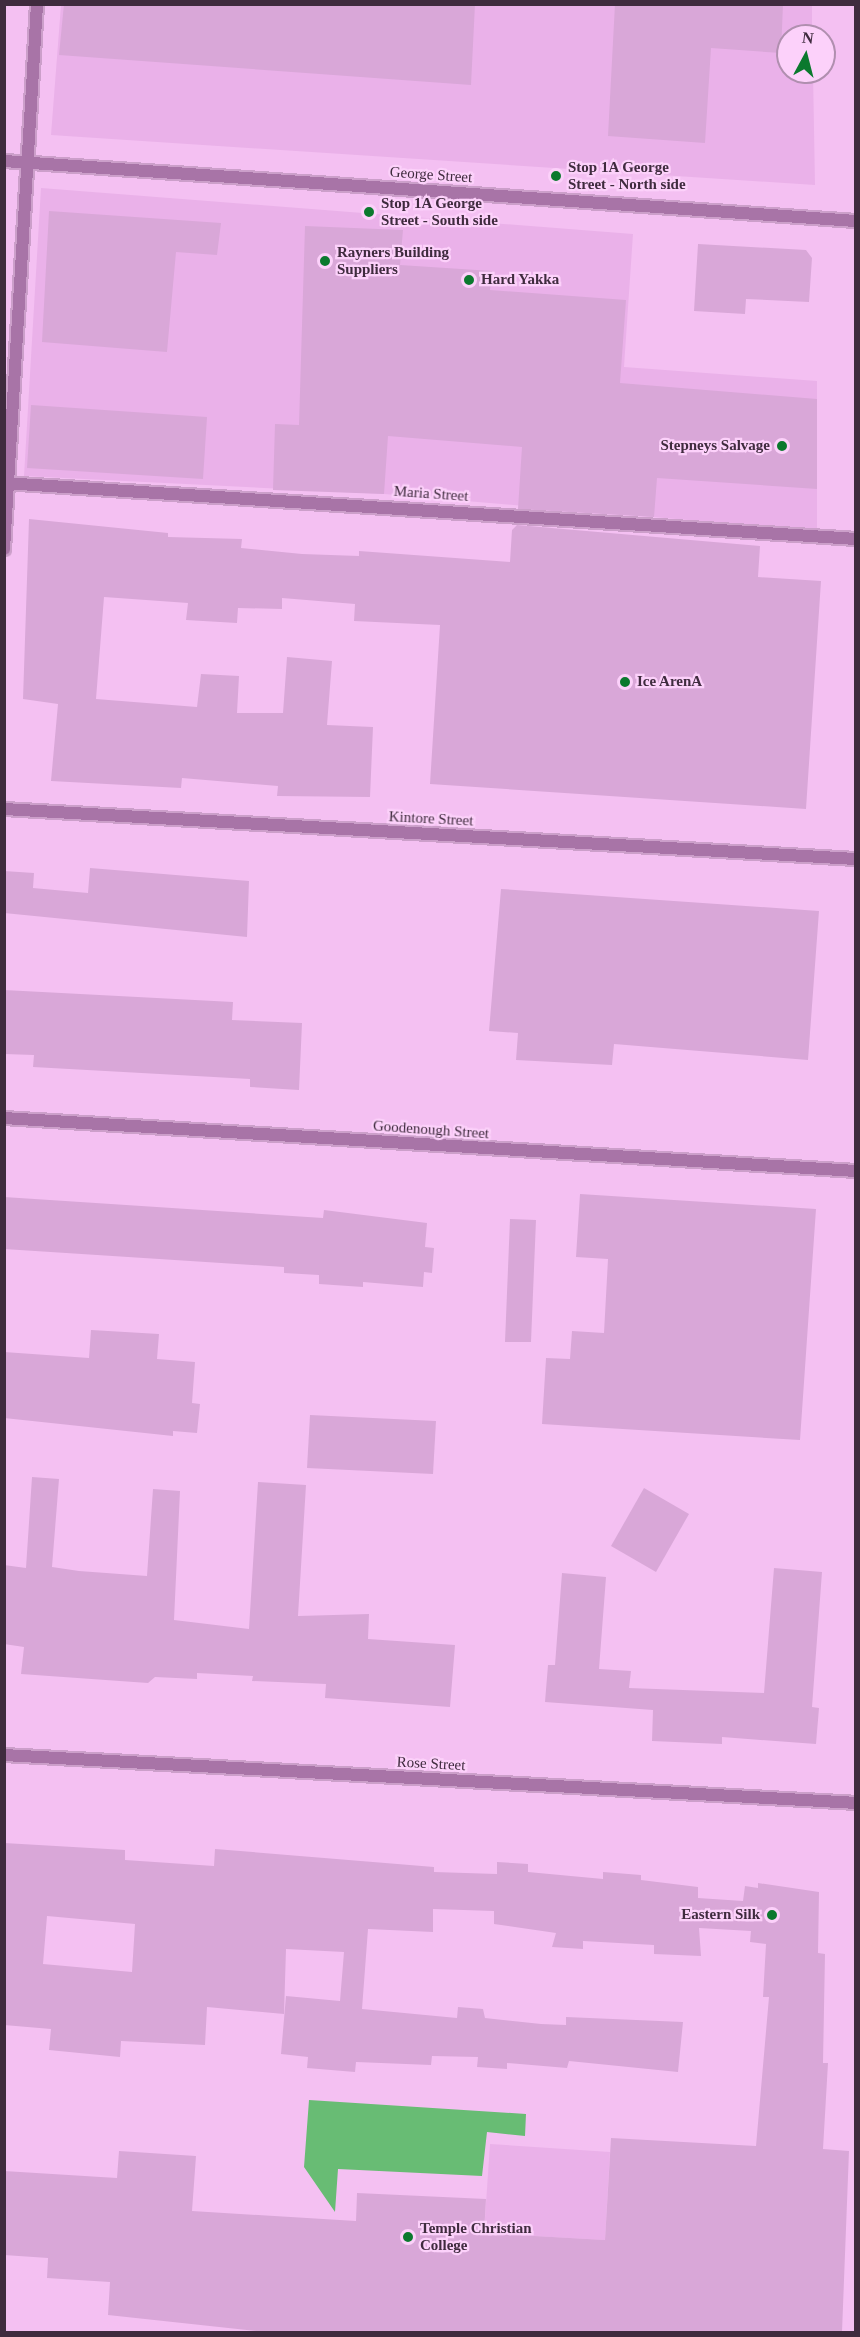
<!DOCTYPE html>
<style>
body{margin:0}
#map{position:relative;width:860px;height:2337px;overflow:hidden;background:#f4c0f2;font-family:"Times New Roman",serif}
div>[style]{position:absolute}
.built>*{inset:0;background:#eab1e9}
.green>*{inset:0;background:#68bc74}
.building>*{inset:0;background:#d9a7d8}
.roads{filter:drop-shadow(2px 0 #cc9fca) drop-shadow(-2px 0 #cc9fca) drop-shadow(0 2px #cc9fca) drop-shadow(0 -2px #cc9fca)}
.street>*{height:12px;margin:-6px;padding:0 6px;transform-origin:6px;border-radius:6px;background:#a874a7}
.dots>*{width:16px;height:16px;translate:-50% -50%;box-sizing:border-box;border:3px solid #fcd1fa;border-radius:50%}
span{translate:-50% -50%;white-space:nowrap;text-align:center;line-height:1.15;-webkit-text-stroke:4.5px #fcd1fa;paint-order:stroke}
.poi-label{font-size:15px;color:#3f2b3e;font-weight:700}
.left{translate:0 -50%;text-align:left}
.right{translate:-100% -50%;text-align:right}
.street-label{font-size:15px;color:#3f2b3e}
.frame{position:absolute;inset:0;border:6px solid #3f2b3e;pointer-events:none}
.north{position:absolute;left:776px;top:24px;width:60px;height:60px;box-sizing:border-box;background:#fcd1fa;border:2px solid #b08faf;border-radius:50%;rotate:7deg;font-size:16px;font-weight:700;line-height:24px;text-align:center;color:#3f2b3e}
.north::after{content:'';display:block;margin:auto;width:21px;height:27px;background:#0b792e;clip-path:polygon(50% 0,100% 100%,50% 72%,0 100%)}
</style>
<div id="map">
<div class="built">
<i style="clip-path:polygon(61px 5px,812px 5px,812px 36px,788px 36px,788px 72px,813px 72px,815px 185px,51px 135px)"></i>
<i style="clip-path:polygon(41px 188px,633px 234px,624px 367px,817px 381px,817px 531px,384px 494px,24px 476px)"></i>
<i style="clip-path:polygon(490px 2144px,610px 2152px,605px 2240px,484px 2233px)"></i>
</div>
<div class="green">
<i style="clip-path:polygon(309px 2100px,526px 2114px,525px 2136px,487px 2132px,482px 2176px,338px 2169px,335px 2212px,304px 2167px)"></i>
</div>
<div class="building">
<i style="clip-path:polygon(64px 4px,475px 4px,471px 85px,59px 55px)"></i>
<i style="clip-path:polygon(615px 4px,783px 4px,781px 53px,711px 48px,705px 143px,608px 136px)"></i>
<i style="clip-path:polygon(49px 211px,221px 223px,217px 255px,176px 252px,167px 352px,42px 342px)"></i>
<i style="clip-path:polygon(305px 226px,403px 230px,400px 265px,492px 271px,490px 290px,626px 300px,620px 383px,817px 399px,817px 489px,657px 478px,654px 517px,518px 509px,522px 447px,388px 436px,384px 494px,273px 490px,275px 424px,299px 425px)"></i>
<i style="clip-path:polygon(698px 244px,806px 250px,812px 258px,809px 302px,746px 299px,745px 314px,694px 311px)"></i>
<i style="clip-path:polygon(31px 405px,207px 417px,203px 479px,27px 468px)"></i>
<i style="clip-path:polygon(29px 519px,168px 533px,168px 537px,242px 539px,241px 548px,302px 554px,359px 556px,359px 551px,510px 562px,512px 530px,517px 525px,760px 546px,758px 577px,821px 581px,806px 809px,430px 784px,440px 625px,354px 621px,355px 604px,282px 598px,282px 609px,238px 608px,237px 623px,186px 620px,188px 603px,104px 597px,96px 699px,197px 707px,201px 674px,239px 676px,237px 713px,283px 713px,287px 657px,332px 661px,327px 725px,373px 727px,370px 797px,277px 796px,278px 786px,182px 778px,181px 788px,51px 781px,58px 704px,23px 699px)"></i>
<i style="clip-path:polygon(90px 868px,249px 881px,247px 937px,4px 913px,4px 871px,34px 873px,33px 888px,88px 893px)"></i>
<i style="clip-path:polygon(501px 889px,819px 911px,808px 1060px,614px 1044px,612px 1065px,516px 1060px,518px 1033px,489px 1031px)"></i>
<i style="clip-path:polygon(4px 990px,233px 1002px,232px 1020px,302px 1023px,299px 1090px,250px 1087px,250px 1079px,33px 1067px,34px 1055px,4px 1054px)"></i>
<i style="clip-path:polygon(580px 1194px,816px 1209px,800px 1440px,542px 1424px,546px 1358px,570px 1359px,572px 1331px,604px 1333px,608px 1259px,576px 1257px)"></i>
<i style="clip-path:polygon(4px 1197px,323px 1218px,324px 1210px,427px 1223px,425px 1247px,434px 1248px,432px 1273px,424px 1272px,423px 1287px,363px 1282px,363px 1287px,319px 1284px,319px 1275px,284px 1273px,284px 1267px,4px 1249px)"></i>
<i style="clip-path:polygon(510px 1219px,536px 1220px,531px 1342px,505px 1342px)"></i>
<i style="clip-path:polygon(91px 1330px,159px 1334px,157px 1359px,195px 1362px,192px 1403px,200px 1404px,197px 1433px,173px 1431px,173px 1436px,4px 1418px,4px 1352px,89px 1358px)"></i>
<i style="clip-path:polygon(310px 1415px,436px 1421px,433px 1474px,307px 1468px)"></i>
<i style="clip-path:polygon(32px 1477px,59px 1479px,52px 1567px,79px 1571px,147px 1576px,153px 1489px,180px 1491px,174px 1620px,249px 1629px,258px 1482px,306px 1485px,298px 1616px,369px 1614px,368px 1639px,455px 1645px,450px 1707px,325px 1698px,326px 1684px,252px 1681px,253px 1676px,197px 1673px,197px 1679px,155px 1677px,148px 1683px,21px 1674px,24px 1647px,4px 1644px,4px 1565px,26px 1568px)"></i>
<i style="clip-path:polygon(644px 1488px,689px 1514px,656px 1572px,611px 1546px)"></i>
<i style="clip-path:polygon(774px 1568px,822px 1572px,812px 1707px,819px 1708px,816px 1744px,722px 1737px,722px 1744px,652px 1741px,653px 1710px,545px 1702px,548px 1665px,555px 1665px,562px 1573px,606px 1577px,599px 1669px,631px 1671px,629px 1688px,764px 1693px)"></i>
<i style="clip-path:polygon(evenodd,4px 1843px,125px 1850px,125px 1860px,214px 1866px,215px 1849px,434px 1867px,434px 1872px,497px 1874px,497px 1862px,528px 1864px,528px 1872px,603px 1879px,603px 1872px,641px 1875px,641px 1880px,698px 1887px,698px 1898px,743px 1901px,745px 1886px,758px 1888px,758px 1883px,819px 1892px,818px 1953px,825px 1954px,823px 2063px,828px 2063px,823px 2149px,849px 2151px,842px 2332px,266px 2332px,108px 2315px,110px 2282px,47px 2278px,48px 2258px,4px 2255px,4px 2171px,117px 2178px,119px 2151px,196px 2156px,192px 2211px,356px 2221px,357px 2193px,486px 2199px,484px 2233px,605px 2240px,611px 2138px,756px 2146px,769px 1997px,763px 1997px,766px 1944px,750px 1942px,751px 1931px,699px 1928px,701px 1956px,654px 1954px,654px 1945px,583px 1941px,583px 1949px,552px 1947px,556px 1933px,494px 1924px,494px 1911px,433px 1909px,433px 1932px,368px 1929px,362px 2009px,457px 2018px,458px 2007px,483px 2009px,485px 2018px,541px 2024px,566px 2025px,566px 2017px,683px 2022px,678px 2072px,569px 2061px,567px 2068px,507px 2063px,507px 2069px,477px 2067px,478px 2057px,432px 2056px,431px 2065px,356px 2062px,355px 2072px,307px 2068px,308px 2057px,281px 2054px,286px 1996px,340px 2001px,344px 1952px,286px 1949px,284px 2014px,207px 2007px,205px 2045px,121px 2041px,120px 2057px,49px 2050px,51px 2029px,4px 2025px,4px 1843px,47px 1916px,135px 1924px,132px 1972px,43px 1964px,47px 1916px)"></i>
</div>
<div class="roads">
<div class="street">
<i style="left:4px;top:161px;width:854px;rotate:4.03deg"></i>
<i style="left:4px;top:483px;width:854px;rotate:3.76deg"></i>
<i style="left:4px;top:549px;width:546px;rotate:-86.53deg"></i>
<i style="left:4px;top:809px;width:853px;rotate:3.36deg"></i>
<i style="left:4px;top:1118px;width:854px;rotate:3.56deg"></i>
<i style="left:4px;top:1755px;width:853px;rotate:3.22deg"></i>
</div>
</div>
<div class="dots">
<i style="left:556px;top:176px;background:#0b792e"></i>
<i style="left:369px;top:212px;background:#0b792e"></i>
<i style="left:325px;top:261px;background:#0b792e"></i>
<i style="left:469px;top:280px;background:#0b792e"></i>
<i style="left:782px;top:446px;background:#0b792e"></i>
<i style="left:625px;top:682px;background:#0b792e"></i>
<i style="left:772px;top:1915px;background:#0b792e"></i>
<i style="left:408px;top:2237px;background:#0b792e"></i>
</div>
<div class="poi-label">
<span class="left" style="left:568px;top:176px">Stop 1A George<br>Street - North side</span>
<span class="left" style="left:381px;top:212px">Stop 1A George<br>Street - South side</span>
<span class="left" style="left:337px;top:261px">Rayners Building<br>Suppliers</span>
<span class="left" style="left:481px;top:280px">Hard Yakka</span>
<span class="right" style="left:770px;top:446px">Stepneys Salvage</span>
<span class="left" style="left:637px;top:682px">Ice ArenA</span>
<span class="right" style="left:760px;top:1915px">Eastern Silk</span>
<span class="left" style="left:420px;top:2237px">Temple Christian<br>College</span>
</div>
<div class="street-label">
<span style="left:431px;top:175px;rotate:4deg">George Street</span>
<span style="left:431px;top:494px;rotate:4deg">Maria Street</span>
<span style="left:431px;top:819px;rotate:3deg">Kintore Street</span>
<span style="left:431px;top:1130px;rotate:4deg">Goodenough Street</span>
<span style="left:431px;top:1764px;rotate:3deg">Rose Street</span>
</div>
<div class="frame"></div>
<div class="north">N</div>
</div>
